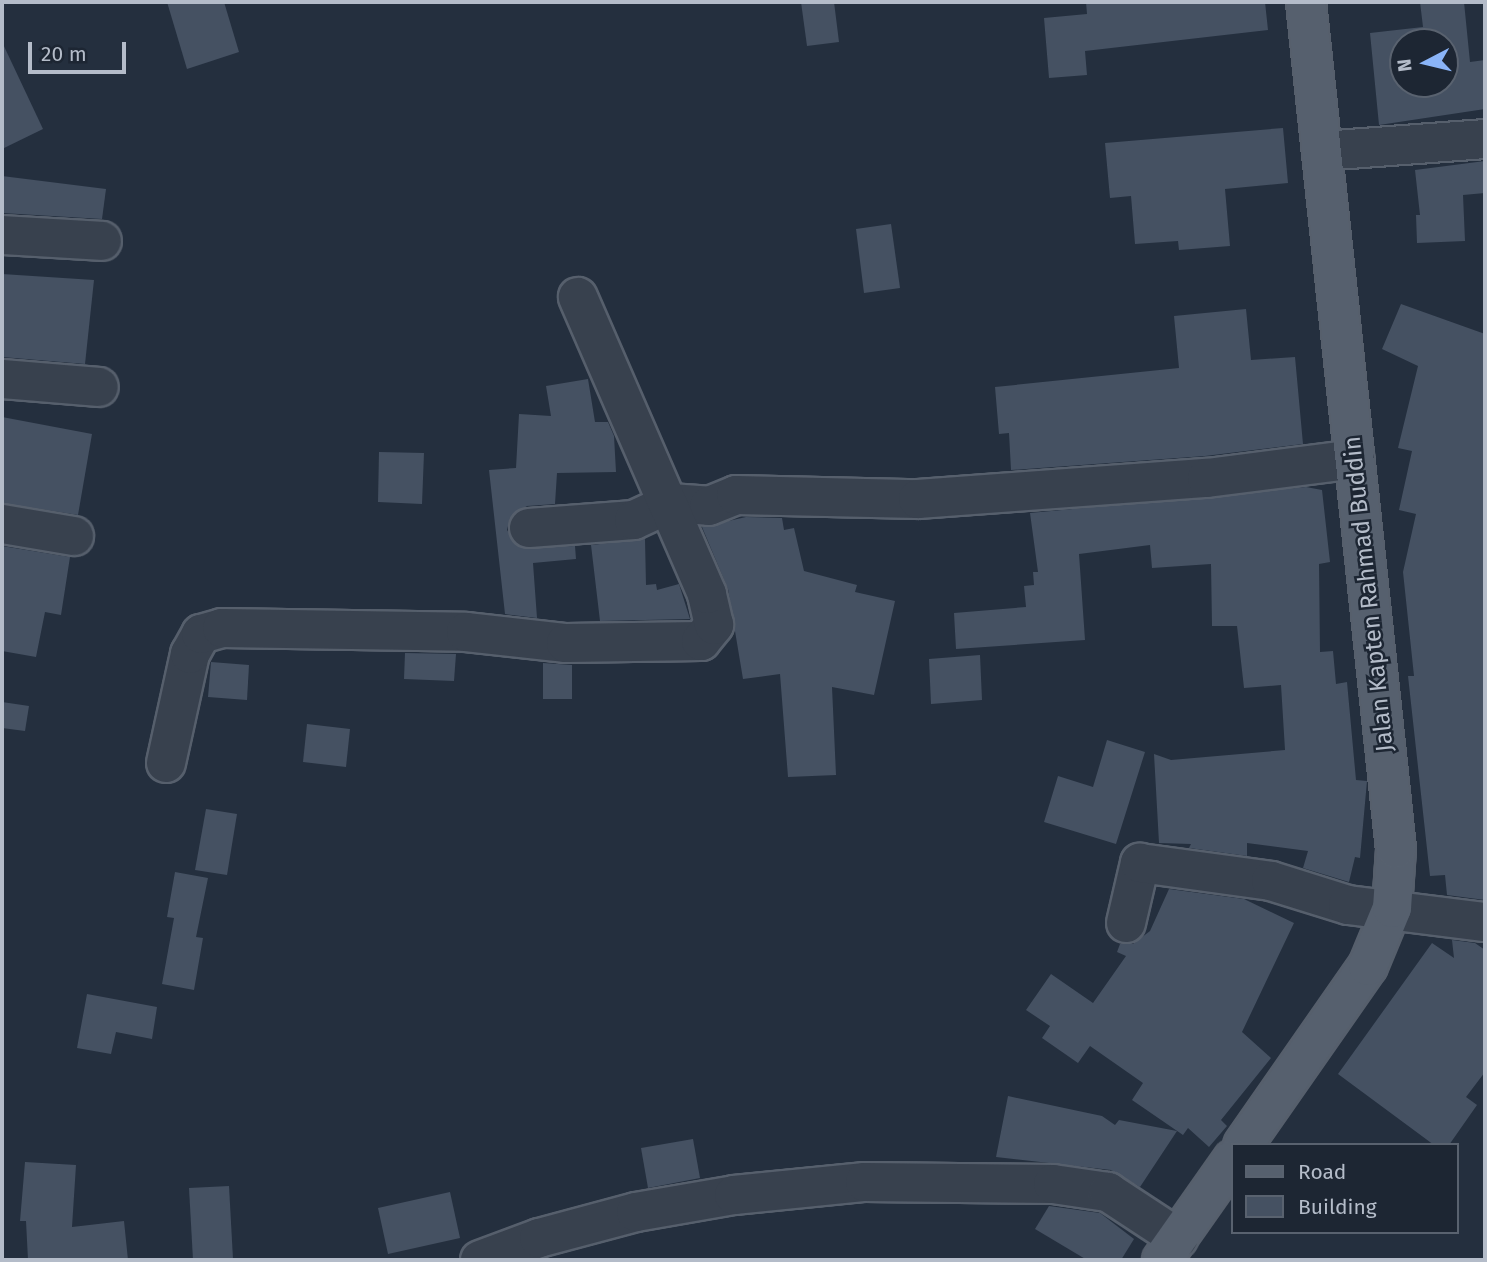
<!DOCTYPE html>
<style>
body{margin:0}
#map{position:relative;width:1487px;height:1262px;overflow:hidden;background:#242f3e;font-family:"Fira Sans",sans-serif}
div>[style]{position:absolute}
.building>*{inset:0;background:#455162}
.roads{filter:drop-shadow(2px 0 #565f6c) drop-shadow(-2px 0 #565f6c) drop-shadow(0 2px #565f6c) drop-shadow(0 -2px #565f6c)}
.minor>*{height:38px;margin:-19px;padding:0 19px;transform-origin:19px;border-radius:19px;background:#38414e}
.major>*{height:38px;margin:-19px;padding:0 19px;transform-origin:19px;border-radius:19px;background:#56606e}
span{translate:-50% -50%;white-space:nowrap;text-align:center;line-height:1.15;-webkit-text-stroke:5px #1d2633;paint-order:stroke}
.street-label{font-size:24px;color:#b4bcc9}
.frame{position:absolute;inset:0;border:4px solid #b4bcc9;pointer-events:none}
.legend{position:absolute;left:1231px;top:1143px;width:228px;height:91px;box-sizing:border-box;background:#1d2633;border:2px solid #59626f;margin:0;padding:9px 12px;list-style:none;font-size:21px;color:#b4bcc9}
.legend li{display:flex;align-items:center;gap:14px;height:35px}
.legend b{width:35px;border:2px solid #59626f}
.north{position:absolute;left:1389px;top:28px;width:70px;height:70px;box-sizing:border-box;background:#1d2633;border:2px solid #59626f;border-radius:50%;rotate:263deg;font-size:19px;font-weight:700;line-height:28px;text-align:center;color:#b4bcc9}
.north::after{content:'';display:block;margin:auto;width:24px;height:32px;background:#8ab4f8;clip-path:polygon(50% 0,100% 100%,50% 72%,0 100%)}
.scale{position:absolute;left:28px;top:42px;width:98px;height:32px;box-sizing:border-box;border:4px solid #b4bcc9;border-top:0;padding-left:9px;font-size:21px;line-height:24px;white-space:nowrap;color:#b4bcc9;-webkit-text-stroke:5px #1d2633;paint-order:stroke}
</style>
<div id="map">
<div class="building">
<i style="clip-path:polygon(167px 2px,224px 2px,239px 52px,187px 69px)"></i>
<i style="clip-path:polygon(801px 2px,834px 2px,839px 42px,807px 46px)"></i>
<i style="clip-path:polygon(1086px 2px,1265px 2px,1268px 30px,1085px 51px,1087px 75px,1049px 78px,1044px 18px,1087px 14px)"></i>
<i style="clip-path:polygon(evenodd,1420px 2px,1464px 2px,1470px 62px,1485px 60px,1485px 109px,1379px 125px,1370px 33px,1423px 27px,1420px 2px,1403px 42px,1445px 42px,1445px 84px,1403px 84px,1403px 42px)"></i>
<i style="clip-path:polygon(2px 42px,43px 129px,2px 149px)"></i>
<i style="clip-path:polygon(1283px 128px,1288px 183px,1225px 189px,1230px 246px,1179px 250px,1178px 241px,1135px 244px,1131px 196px,1110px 198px,1105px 143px)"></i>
<i style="clip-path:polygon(1485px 161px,1485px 193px,1463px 195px,1465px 241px,1417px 243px,1416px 215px,1420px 215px,1415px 170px)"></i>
<i style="clip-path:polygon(2px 176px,106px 189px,102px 219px,2px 213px)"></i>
<i style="clip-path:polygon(891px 224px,900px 288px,864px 293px,856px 229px)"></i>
<i style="clip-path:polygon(2px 274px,94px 280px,85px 364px,2px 357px)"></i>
<i style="clip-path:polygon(1401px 304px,1485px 334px,1485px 900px,1447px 895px,1445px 875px,1430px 876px,1408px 676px,1414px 676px,1403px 572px,1416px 514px,1399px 510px,1412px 451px,1398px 448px,1418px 366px,1382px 349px)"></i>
<i style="clip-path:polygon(1246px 309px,1251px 360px,1295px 357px,1303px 444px,1205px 456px,1011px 470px,1009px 433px,999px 434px,995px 387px,1179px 368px,1174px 316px)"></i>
<i style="clip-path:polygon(588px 379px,595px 422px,608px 422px,614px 436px,616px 472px,557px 473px,555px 504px,527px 506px,510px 518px,507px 530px,519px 547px,575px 546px,576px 559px,533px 563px,537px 618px,505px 614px,489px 470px,516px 468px,519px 414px,551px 416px,546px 386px)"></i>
<i style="clip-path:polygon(2px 417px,92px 434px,78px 515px,2px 503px)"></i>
<i style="clip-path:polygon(379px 452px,424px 453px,422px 504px,378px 502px)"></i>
<i style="clip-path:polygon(1306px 487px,1322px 490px,1330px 562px,1319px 564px,1320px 652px,1333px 651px,1336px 684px,1347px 682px,1356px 780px,1367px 781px,1360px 858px,1355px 857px,1349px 882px,1303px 868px,1308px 851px,1247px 843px,1247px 856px,1189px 848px,1191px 844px,1159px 843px,1154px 754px,1171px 760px,1285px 750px,1281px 685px,1244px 688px,1237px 626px,1212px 626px,1211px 564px,1152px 568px,1150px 545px,1079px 554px,1085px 640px,956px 649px,954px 613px,1026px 607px,1024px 586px,1034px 585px,1033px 572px,1038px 572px,1030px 513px)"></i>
<i style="clip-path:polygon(746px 517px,782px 518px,784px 530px,794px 528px,804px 571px,857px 585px,855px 592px,895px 601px,874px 695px,832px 687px,836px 775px,788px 777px,780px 674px,743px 679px,728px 589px,702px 527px)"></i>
<i style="clip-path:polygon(645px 539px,646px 585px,656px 584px,657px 590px,679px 584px,690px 619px,600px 621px,591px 545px)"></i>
<i style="clip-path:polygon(2px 546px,70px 557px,61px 615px,45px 612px,36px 657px,2px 651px)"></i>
<i style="clip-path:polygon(405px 653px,456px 654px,454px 681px,404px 679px)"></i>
<i style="clip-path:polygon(980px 655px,982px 700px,931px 704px,929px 659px)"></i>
<i style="clip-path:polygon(211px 662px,249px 665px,247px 700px,208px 697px)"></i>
<i style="clip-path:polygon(543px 663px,572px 665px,572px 699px,543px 699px)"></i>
<i style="clip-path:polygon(2px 702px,29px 706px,25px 731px,2px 728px)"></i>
<i style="clip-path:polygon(307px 724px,350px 729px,346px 767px,303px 762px)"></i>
<i style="clip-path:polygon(1107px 740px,1145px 752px,1116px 844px,1044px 822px,1058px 776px,1093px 787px)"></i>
<i style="clip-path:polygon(206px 809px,237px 814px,227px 875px,195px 870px)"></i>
<i style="clip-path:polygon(175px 872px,208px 878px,196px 937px,203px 938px,194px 990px,162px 984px,174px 918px,167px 917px)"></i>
<i style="clip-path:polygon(1169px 889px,1244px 899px,1294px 923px,1242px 1032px,1271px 1058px,1221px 1120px,1227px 1126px,1209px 1147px,1188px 1128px,1183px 1135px,1132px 1100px,1143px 1083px,1090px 1046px,1078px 1063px,1042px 1038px,1050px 1026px,1026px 1010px,1051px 974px,1093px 1003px,1126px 956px,1117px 952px,1120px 944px,1133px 944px,1150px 931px)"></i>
<i style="clip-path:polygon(1452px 940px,1475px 943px,1485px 950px,1485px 1072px,1466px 1097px,1477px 1105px,1449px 1145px,1434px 1145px,1338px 1074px,1432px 943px,1454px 958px)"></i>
<i style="clip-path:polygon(87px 994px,157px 1007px,152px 1039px,116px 1032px,111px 1054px,77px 1048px)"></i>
<i style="clip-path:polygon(1008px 1096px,1102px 1116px,1115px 1125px,1119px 1120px,1177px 1131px,1140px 1187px,1111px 1170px,996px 1157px)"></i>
<i style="clip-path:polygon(693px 1139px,700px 1178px,648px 1188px,641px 1148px)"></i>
<i style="clip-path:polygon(25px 1162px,76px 1165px,72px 1227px,124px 1221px,128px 1260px,28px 1260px,26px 1221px,20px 1221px)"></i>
<i style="clip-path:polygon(229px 1186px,233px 1259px,193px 1260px,189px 1188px)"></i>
<i style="clip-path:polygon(450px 1192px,460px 1238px,388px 1254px,378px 1208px)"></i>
<i style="clip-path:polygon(1049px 1206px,1100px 1213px,1134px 1239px,1121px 1260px,1087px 1260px,1035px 1229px)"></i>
</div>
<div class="roads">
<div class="minor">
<i style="left:1322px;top:151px;width:163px;rotate:-4.2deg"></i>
<i style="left:2px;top:235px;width:100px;rotate:3.4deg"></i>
<i style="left:2px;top:379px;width:97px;rotate:4.7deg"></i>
<i style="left:2px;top:524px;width:73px;rotate:9.5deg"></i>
<i style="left:529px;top:528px;width:105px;rotate:-4.4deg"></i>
<i style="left:634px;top:520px;width:40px;rotate:-25deg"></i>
<i style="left:670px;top:503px;width:39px;rotate:4deg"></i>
<i style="left:709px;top:506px;width:29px;rotate:-22deg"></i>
<i style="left:736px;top:495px;width:182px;rotate:1.3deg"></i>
<i style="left:918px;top:499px;width:290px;rotate:-4.2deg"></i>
<i style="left:1207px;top:478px;width:149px;rotate:-7.3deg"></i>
<i style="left:166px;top:763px;width:112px;rotate:-77.6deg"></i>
<i style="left:190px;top:654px;width:23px;rotate:-61deg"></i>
<i style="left:201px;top:634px;width:22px;rotate:-16deg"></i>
<i style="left:222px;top:628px;width:244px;rotate:0.9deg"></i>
<i style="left:466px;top:632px;width:101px;rotate:6.3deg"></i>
<i style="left:566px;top:643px;width:135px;rotate:-0.8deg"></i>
<i style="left:701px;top:641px;width:21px;rotate:-51deg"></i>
<i style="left:714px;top:625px;width:32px;rotate:-103deg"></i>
<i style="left:707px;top:594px;width:324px;rotate:-113.5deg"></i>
<i style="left:1126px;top:923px;width:62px;rotate:-76.9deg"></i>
<i style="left:1140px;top:863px;width:132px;rotate:7.8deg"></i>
<i style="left:1271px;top:881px;width:81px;rotate:17.3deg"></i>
<i style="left:1348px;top:905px;width:138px;rotate:7.1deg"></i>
<i style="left:480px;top:1260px;width:63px;rotate:-20.4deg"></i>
<i style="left:539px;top:1238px;width:100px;rotate:-15deg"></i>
<i style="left:636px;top:1212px;width:99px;rotate:-9.8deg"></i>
<i style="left:734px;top:1195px;width:132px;rotate:-5.7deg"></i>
<i style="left:865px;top:1182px;width:188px;rotate:0.6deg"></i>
<i style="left:1053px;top:1184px;width:56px;rotate:8.3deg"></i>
<i style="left:1108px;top:1192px;width:84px;rotate:33.3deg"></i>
</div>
<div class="major">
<i style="left:1243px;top:1145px;width:218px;rotate:-55.1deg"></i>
<i style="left:1368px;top:966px;width:63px;rotate:-67.5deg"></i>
<i style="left:1392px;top:908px;width:59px;rotate:-86.1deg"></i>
<i style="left:1396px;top:849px;width:852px;rotate:-96.07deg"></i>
<i style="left:1162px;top:1260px;width:123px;rotate:-54.9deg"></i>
</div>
</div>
<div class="street-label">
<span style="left:1369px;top:594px;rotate:-96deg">Jalan Kapten Rahmad Buddin</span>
</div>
<div class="frame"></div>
<ul class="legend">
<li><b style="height:9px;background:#56606e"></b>Road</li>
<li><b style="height:19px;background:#455162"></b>Building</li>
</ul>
<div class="north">N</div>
<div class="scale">20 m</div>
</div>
